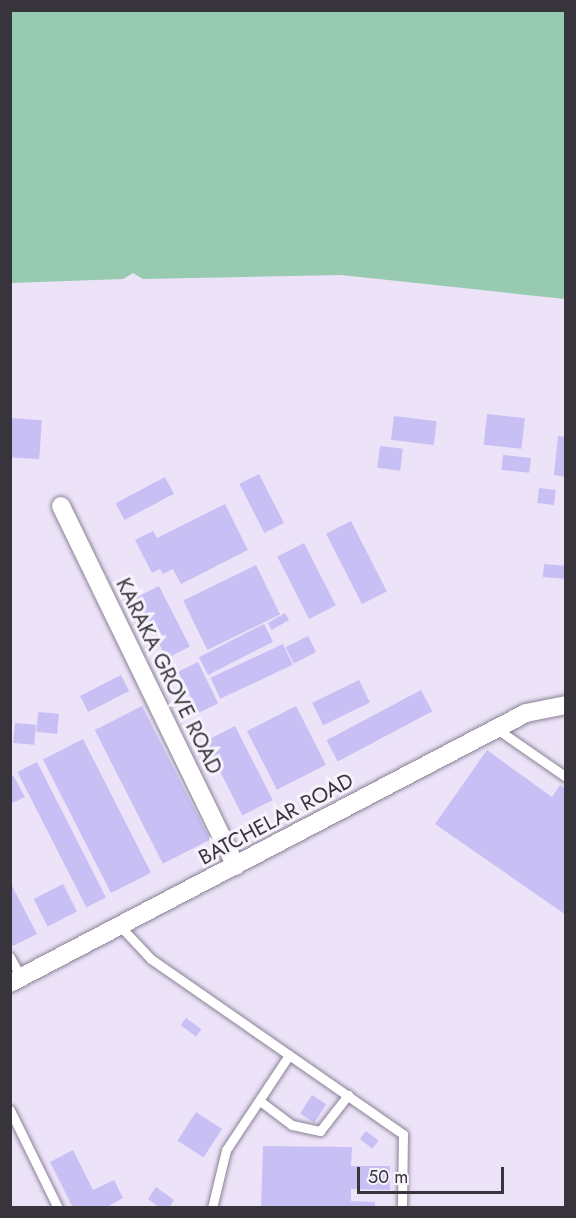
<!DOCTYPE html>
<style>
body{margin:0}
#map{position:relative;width:576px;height:1218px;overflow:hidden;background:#ede3f9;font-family:Jost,sans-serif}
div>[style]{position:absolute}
.green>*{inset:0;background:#97cab0}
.building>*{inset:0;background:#c8bff5;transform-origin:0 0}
.roads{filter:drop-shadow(0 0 2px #898194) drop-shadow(0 0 2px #898194)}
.lane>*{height:9px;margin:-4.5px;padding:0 4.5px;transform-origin:4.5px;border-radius:4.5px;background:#fff}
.street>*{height:18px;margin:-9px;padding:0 9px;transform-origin:9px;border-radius:9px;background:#fff}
span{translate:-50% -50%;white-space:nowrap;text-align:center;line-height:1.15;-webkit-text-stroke:6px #f7f3fc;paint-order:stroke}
.street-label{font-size:21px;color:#37343c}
.frame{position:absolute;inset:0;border:12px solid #37343c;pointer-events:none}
.scale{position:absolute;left:357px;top:1167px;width:147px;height:27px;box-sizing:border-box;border:3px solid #37343c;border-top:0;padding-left:8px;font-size:18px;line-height:21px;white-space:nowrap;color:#37343c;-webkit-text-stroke:4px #f7f3fc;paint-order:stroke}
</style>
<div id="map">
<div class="green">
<div style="clip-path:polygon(10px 11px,565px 11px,565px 299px,341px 275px,143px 279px,133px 273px,123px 279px,11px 283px)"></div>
</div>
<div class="building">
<div style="left:487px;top:414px;width:38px;height:31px;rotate:6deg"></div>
<div style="left:394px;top:416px;width:43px;height:24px;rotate:7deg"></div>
<div style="left:10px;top:418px;width:32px;height:39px;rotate:4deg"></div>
<div style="clip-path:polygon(558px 436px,566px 437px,566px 477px,554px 475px)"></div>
<div style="left:380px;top:446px;width:23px;height:22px;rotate:7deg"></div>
<div style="left:503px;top:455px;width:28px;height:15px;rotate:6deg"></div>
<div style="left:259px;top:474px;width:55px;height:22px;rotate:63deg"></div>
<div style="left:165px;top:477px;width:19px;height:56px;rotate:62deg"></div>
<div style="left:539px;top:488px;width:17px;height:15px;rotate:7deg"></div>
<div style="clip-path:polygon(225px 504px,248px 550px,181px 584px,173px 569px,163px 574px,160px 569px,152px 573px,135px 540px,153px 531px,157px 538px)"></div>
<div style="left:351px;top:521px;width:79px;height:28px;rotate:63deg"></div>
<div style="left:304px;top:543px;width:70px;height:30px;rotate:63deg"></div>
<div style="left:544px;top:564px;width:22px;height:13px;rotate:5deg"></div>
<div style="left:256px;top:565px;width:55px;height:81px;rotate:64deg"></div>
<div style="left:159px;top:586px;width:68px;height:26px;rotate:63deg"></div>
<div style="left:285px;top:613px;width:8px;height:20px;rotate:60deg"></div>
<div style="left:264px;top:624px;width:20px;height:73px;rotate:63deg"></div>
<div style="left:308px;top:636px;width:18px;height:25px;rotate:63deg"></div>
<div style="left:283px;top:644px;width:23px;height:80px;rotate:65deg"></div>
<div style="left:198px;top:662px;width:46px;height:22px;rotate:64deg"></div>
<div style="left:121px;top:675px;width:18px;height:46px;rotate:63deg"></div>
<div style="left:359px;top:680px;width:25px;height:52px;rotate:64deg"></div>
<div style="left:421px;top:690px;width:24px;height:107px;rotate:62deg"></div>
<div style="left:142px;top:706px;width:150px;height:53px;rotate:63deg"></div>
<div style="left:296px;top:706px;width:66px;height:55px;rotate:63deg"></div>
<div style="left:38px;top:712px;width:21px;height:20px;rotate:5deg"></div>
<div style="left:15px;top:723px;width:21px;height:20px;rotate:5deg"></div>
<div style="left:235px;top:726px;width:83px;height:34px;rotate:63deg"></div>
<div style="left:83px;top:739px;width:150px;height:45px;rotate:63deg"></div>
<div style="clip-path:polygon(487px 750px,552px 797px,560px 785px,566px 789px,566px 915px,435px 824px)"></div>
<div style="left:37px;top:762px;width:152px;height:22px;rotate:63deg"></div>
<div style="clip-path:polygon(13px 775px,25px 797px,10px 804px,10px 777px)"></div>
<div style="clip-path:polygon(10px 882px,37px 934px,13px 946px,10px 941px)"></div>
<div style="left:63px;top:884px;width:31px;height:33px;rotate:63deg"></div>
<div style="left:186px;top:1018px;width:19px;height:9px;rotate:36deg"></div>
<div style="left:312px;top:1095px;width:17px;height:22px;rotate:33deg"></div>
<div style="left:196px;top:1112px;width:31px;height:34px;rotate:33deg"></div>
<div style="left:366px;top:1131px;width:16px;height:10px;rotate:38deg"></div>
<div style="clip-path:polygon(263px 1146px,352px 1147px,351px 1166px,390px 1166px,390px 1190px,351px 1189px,351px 1201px,375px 1202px,375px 1208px,261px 1208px)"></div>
<div style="clip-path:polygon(73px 1150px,93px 1190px,114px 1180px,123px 1198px,105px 1208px,73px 1208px,50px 1162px)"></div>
<div style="clip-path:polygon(156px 1187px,174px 1200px,169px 1208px,160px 1208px,148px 1199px)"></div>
</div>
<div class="roads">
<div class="lane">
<div style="left:497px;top:729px;width:84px;rotate:34.8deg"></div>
<div style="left:120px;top:926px;width:45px;rotate:46.8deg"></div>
<div style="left:151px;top:959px;width:307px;rotate:34.8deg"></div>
<div style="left:403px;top:1134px;width:74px;rotate:90.8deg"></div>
<div style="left:10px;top:957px;width:24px;rotate:62deg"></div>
<div style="left:260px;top:1101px;width:40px;rotate:37deg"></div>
<div style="left:292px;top:1125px;width:29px;rotate:12deg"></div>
<div style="left:320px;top:1131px;width:46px;rotate:-52.1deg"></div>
<div style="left:10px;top:1110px;width:109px;rotate:63.9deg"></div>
<div style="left:212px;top:1208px;width:60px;rotate:-76.4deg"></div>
<div style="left:226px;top:1150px;width:114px;rotate:-56.4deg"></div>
</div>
<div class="street">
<div style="left:61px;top:506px;width:400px;rotate:64.1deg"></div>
<div style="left:10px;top:983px;width:582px;rotate:-27.62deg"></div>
<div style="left:526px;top:713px;width:41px;rotate:-11.3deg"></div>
</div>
</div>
<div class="street-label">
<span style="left:169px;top:676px;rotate:64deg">KARAKA GROVE ROAD</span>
<span style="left:276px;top:819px;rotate:-28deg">BATCHELAR ROAD</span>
</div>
<div class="frame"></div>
<div class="scale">50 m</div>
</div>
